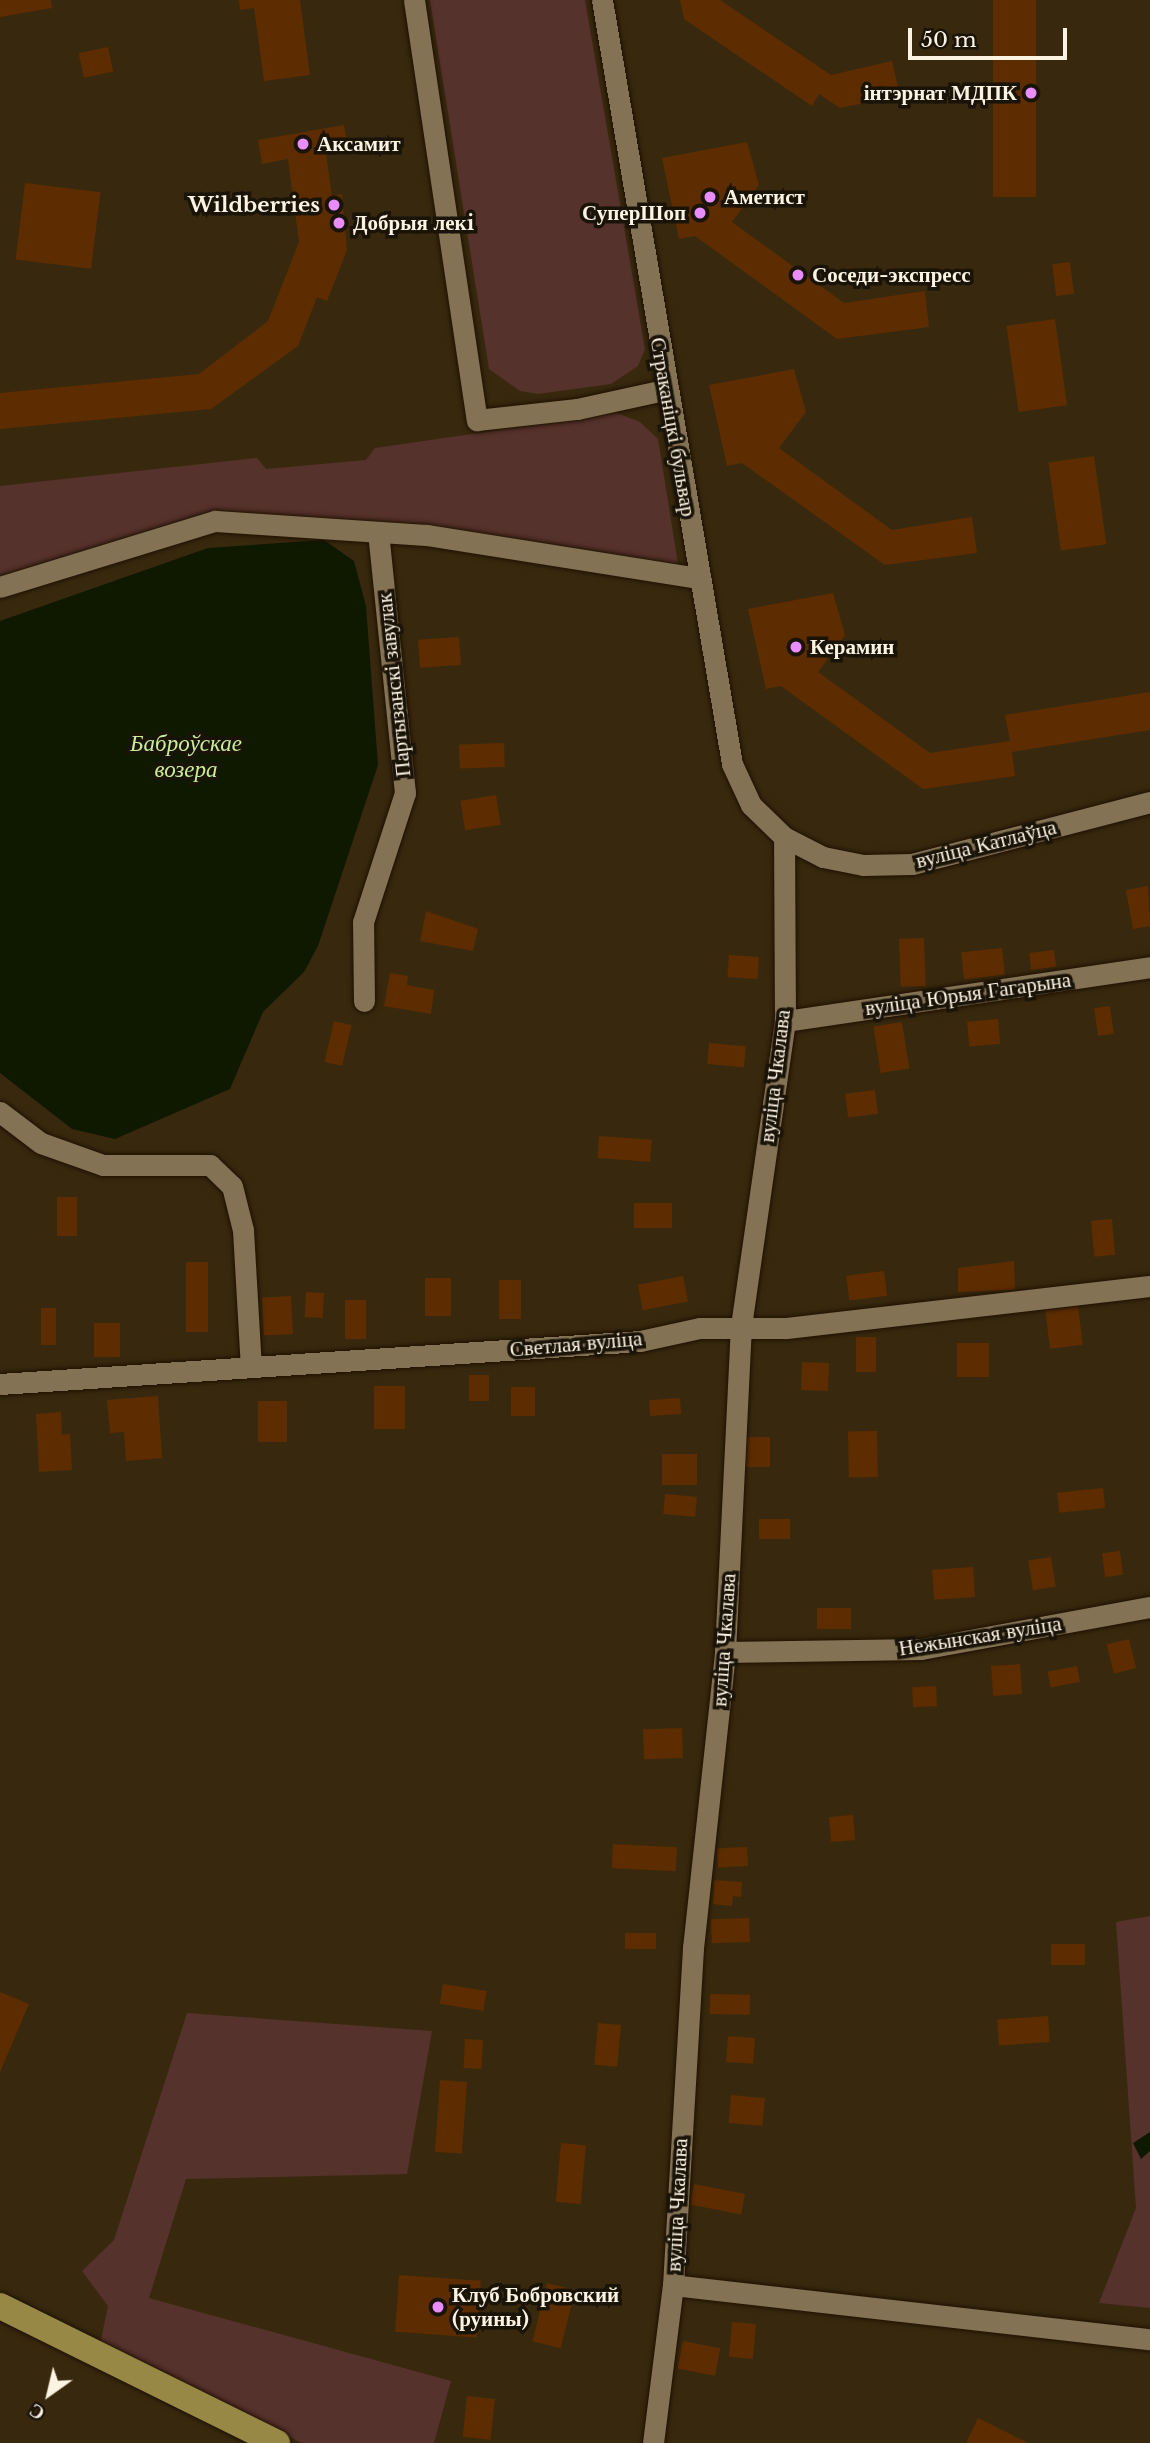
<!DOCTYPE html>
<meta charset="utf-8">
<style>
body{margin:0}
#map{position:relative;width:1150px;height:2443px;overflow:hidden;background:#38290e;font-family:"Libre Baskerville",serif}
div>[style]{position:absolute}
.green>*{inset:0;background:#55322b}
.water>*{inset:0;background:#0f1900}
.building>*{inset:0;background:#5d2d01;transform-origin:0 0}
.roads{filter:drop-shadow(0 0 2px #1f1100) drop-shadow(0 0 2px #1f1100)}
.minor>*{height:21px;margin:-10.5px;padding:0 10.5px;transform-origin:10.5px;border-radius:10.5px;background:#847255}
.major>*{height:26px;margin:-13px;padding:0 13px;transform-origin:13px;border-radius:13px;background:#978945}
.dots>*{width:19px;height:19px;translate:-50% -50%;box-sizing:border-box;border:4px solid #1a1308;border-radius:50%}
span{translate:-50% -50%;white-space:nowrap;text-align:center;line-height:1.15;-webkit-text-stroke:7px #1a1308;paint-order:stroke}
.poi-label{font-size:21px;color:#fdf3e3;font-weight:700}
.right{translate:-100% -50%;text-align:right}
.left{translate:0 -50%;text-align:left}
.street-label{font-size:21px;color:#fdf3e3}
.water-label{font-size:23px;color:#caee98;font-style:italic}
.north{position:absolute;left:14px;top:2359px;width:70px;height:70px;-webkit-text-stroke:5px #1a1308;paint-order:stroke;rotate:214deg;font-size:19px;font-weight:700;line-height:28px;text-align:center;color:#fdf3e3}
.north::after{content:'';display:block;margin:auto;width:24px;height:32px;background:#fdf3e3;clip-path:polygon(50% 0,100% 100%,50% 72%,0 100%)}
.scale{position:absolute;left:908px;top:28px;width:159px;height:32px;box-sizing:border-box;border:4px solid #fdf3e3;border-top:0;padding-left:9px;font-size:21px;line-height:24px;white-space:nowrap;color:#fdf3e3;-webkit-text-stroke:5px #1a1308;paint-order:stroke}
</style>
<div id="map">
<div class="green">
<div style="clip-path:polygon(430px 0,585px 0,645px 349px,638px 366px,611px 384px,538px 394px,520px 391px,489px 369px)"></div>
<div style="clip-path:polygon(617px 413px,640px 422px,658px 439px,678px 564px,416px 524px,211px 512px,0 577px,0 486px,257px 458px,266px 469px,366px 460px,375px 448px)"></div>
<div style="clip-path:polygon(1150px 1916px,1150px 2308px,1099px 2303px,1136px 2208px,1116px 1922px)"></div>
<div style="clip-path:polygon(187px 2013px,432px 2031px,407px 2174px,186px 2179px,149px 2298px,451px 2381px,434px 2443px,302px 2443px,100px 2344px,108px 2306px,82px 2271px,114px 2240px)"></div>
</div>
<div class="water">
<div style="clip-path:polygon(324px 540px,354px 561px,366px 606px,378px 765px,318px 946px,304px 972px,263px 1012px,230px 1089px,115px 1139px,72px 1129px,0 1073px,0 621px,208px 548px)"></div>
<div style="clip-path:polygon(1150px 2132px,1150px 2151px,1141px 2159px,1133px 2143px)"></div>
</div>
<div class="building">
<div style="clip-path:polygon(0 0,51px 0,52px 8px,0 17px)"></div>
<div style="clip-path:polygon(239px 0,300px 0,310px 75px,264px 81px,254px 8px,240px 10px)"></div>
<div style="clip-path:polygon(680px 0,720px 0,831px 75px,892px 61px,900px 96px,840px 108px,819px 94px,812px 106px,684px 19px)"></div>
<div style="left:993px;top:0;width:43px;height:197px"></div>
<div style="left:108px;top:47px;width:25px;height:30px;rotate:78deg"></div>
<div style="clip-path:polygon(344px 125px,349px 149px,326px 153px,332px 196px,342px 194px,347px 250px,327px 301px,317px 297px,298px 346px,211px 409px,0 429px,0 393px,199px 374px,268px 321px,299px 242px,288px 159px,262px 164px,258px 140px)"></div>
<div style="clip-path:polygon(747px 142px,759px 185px,732px 222px,844px 303px,925px 291px,929px 327px,837px 339px,695px 236px,679px 239px,662px 158px)"></div>
<div style="left:25px;top:183px;width:76px;height:77px;rotate:7deg"></div>
<div style="left:1070px;top:262px;width:32px;height:18px;rotate:83deg"></div>
<div style="left:1055px;top:319px;width:87px;height:49px;rotate:82deg"></div>
<div style="clip-path:polygon(794px 369px,806px 412px,779px 448px,892px 530px,972px 517px,977px 553px,885px 565px,742px 463px,727px 466px,709px 385px)"></div>
<div style="left:1094px;top:456px;width:89px;height:46px;rotate:82deg"></div>
<div style="clip-path:polygon(833px 593px,845px 635px,818px 672px,930px 753px,1010px 741px,1005px 715px,1150px 692px,1150px 730px,1012px 752px,1015px 776px,923px 789px,781px 686px,766px 689px,748px 609px)"></div>
<div style="left:459px;top:637px;width:28px;height:41px;rotate:86deg"></div>
<div style="left:504px;top:743px;width:24px;height:45px;rotate:88deg"></div>
<div style="left:496px;top:795px;width:30px;height:36px;rotate:81deg"></div>
<div style="clip-path:polygon(1148px 886px,1150px 926px,1133px 929px,1126px 890px)"></div>
<div style="clip-path:polygon(426px 911px,478px 929px,473px 951px,420px 941px)"></div>
<div style="left:924px;top:938px;width:48px;height:25px;rotate:88deg"></div>
<div style="left:1002px;top:948px;width:27px;height:41px;rotate:84deg"></div>
<div style="left:1054px;top:950px;width:17px;height:25px;rotate:83deg"></div>
<div style="left:729px;top:955px;width:30px;height:22px;rotate:4deg"></div>
<div style="clip-path:polygon(390px 973px,408px 976px,407px 985px,434px 990px,431px 1014px,384px 1006px)"></div>
<div style="left:1110px;top:1006px;width:28px;height:16px;rotate:82deg"></div>
<div style="left:998px;top:1019px;width:25px;height:31px;rotate:85deg"></div>
<div style="left:334px;top:1021px;width:18px;height:42px;rotate:13deg"></div>
<div style="left:902px;top:1022px;width:47px;height:29px;rotate:81deg"></div>
<div style="left:709px;top:1043px;width:37px;height:21px;rotate:5deg"></div>
<div style="left:875px;top:1090px;width:24px;height:30px;rotate:83deg"></div>
<div style="left:599px;top:1136px;width:53px;height:22px;rotate:4deg"></div>
<div style="left:77px;top:1197px;width:39px;height:20px;rotate:90deg"></div>
<div style="left:634px;top:1203px;width:38px;height:25px"></div>
<div style="left:1112px;top:1219px;width:36px;height:21px;rotate:85deg"></div>
<div style="clip-path:polygon(1014px 1261px,1015px 1290px,958px 1292px,958px 1268px)"></div>
<div style="left:186px;top:1262px;width:22px;height:70px"></div>
<div style="left:884px;top:1271px;width:25px;height:38px;rotate:83deg"></div>
<div style="left:683px;top:1276px;width:26px;height:46px;rotate:79deg"></div>
<div style="left:425px;top:1278px;width:26px;height:38px"></div>
<div style="left:499px;top:1280px;width:22px;height:39px"></div>
<div style="left:306px;top:1292px;width:18px;height:25px;rotate:3deg"></div>
<div style="left:291px;top:1296px;width:38px;height:29px;rotate:87deg"></div>
<div style="left:345px;top:1300px;width:21px;height:39px"></div>
<div style="left:1078px;top:1306px;width:39px;height:33px;rotate:83deg"></div>
<div style="left:41px;top:1308px;width:15px;height:37px"></div>
<div style="left:94px;top:1323px;width:26px;height:34px"></div>
<div style="left:876px;top:1337px;width:35px;height:20px;rotate:90deg"></div>
<div style="left:989px;top:1343px;width:34px;height:32px;rotate:90deg"></div>
<div style="left:802px;top:1362px;width:27px;height:28px;rotate:2deg"></div>
<div style="left:469px;top:1375px;width:20px;height:26px"></div>
<div style="left:374px;top:1386px;width:31px;height:43px"></div>
<div style="left:535px;top:1387px;width:29px;height:24px;rotate:90deg"></div>
<div style="clip-path:polygon(158px 1396px,162px 1458px,126px 1461px,124px 1432px,110px 1433px,107px 1400px)"></div>
<div style="left:680px;top:1398px;width:16px;height:31px;rotate:86deg"></div>
<div style="left:258px;top:1401px;width:29px;height:41px"></div>
<div style="clip-path:polygon(61px 1412px,62px 1435px,70px 1434px,72px 1470px,39px 1472px,36px 1414px)"></div>
<div style="left:877px;top:1431px;width:46px;height:29px;rotate:89deg"></div>
<div style="left:744px;top:1437px;width:26px;height:30px"></div>
<div style="left:662px;top:1454px;width:35px;height:31px"></div>
<div style="left:1103px;top:1488px;width:20px;height:46px;rotate:84deg"></div>
<div style="left:665px;top:1494px;width:32px;height:20px;rotate:5deg"></div>
<div style="left:790px;top:1519px;width:20px;height:31px;rotate:90deg"></div>
<div style="left:1120px;top:1551px;width:24px;height:18px;rotate:83deg"></div>
<div style="left:1051px;top:1557px;width:30px;height:23px;rotate:81deg"></div>
<div style="left:973px;top:1567px;width:30px;height:41px;rotate:86deg"></div>
<div style="left:817px;top:1608px;width:34px;height:21px"></div>
<div style="left:1129px;top:1639px;width:30px;height:23px;rotate:76deg"></div>
<div style="left:1020px;top:1664px;width:30px;height:29px;rotate:86deg"></div>
<div style="left:1077px;top:1666px;width:16px;height:30px;rotate:79deg"></div>
<div style="left:936px;top:1686px;width:20px;height:24px;rotate:87deg"></div>
<div style="left:682px;top:1728px;width:30px;height:39px;rotate:88deg"></div>
<div style="left:853px;top:1815px;width:25px;height:24px;rotate:85deg"></div>
<div style="left:613px;top:1844px;width:64px;height:24px;rotate:3deg"></div>
<div style="left:747px;top:1847px;width:19px;height:30px;rotate:87deg"></div>
<div style="clip-path:polygon(714px 1880px,742px 1882px,741px 1897px,733px 1896px,732px 1906px,713px 1904px)"></div>
<div style="left:749px;top:1918px;width:24px;height:38px;rotate:88deg"></div>
<div style="left:625px;top:1933px;width:31px;height:16px"></div>
<div style="left:1051px;top:1944px;width:34px;height:21px"></div>
<div style="left:443px;top:1984px;width:44px;height:20px;rotate:9deg"></div>
<div style="clip-path:polygon(0 1992px,29px 2004px,0 2072px)"></div>
<div style="left:710px;top:1994px;width:40px;height:20px;rotate:1deg"></div>
<div style="left:1048px;top:2016px;width:26px;height:51px;rotate:86deg"></div>
<div style="left:598px;top:2023px;width:23px;height:42px;rotate:5deg"></div>
<div style="left:728px;top:2036px;width:27px;height:26px;rotate:4deg"></div>
<div style="left:465px;top:2039px;width:18px;height:29px;rotate:3deg"></div>
<div style="left:440px;top:2080px;width:27px;height:72px;rotate:4deg"></div>
<div style="left:731px;top:2095px;width:34px;height:28px;rotate:5deg"></div>
<div style="left:561px;top:2143px;width:25px;height:59px;rotate:5deg"></div>
<div style="left:694px;top:2184px;width:52px;height:21px;rotate:11deg"></div>
<div style="left:399px;top:2275px;width:82px;height:57px;rotate:4deg"></div>
<div style="left:547px;top:2283px;width:29px;height:60px;rotate:14deg"></div>
<div style="left:732px;top:2322px;width:24px;height:35px;rotate:5deg"></div>
<div style="left:683px;top:2341px;width:38px;height:28px;rotate:11deg"></div>
<div style="left:467px;top:2396px;width:28px;height:41px;rotate:6deg"></div>
<div style="clip-path:polygon(978px 2418px,1028px 2443px,966px 2443px)"></div>
</div>
<div class="roads">
<div class="minor">
<div style="left:414px;top:0;width:425px;rotate:81.5deg"></div>
<div style="left:477px;top:420px;width:101px;rotate:-6.3deg"></div>
<div style="left:577px;top:409px;width:89px;rotate:-12.3deg"></div>
<div style="left:602px;top:0;width:775px;rotate:80.34deg"></div>
<div style="left:732px;top:764px;width:45px;rotate:65.1deg"></div>
<div style="left:751px;top:805px;width:46px;rotate:44.1deg"></div>
<div style="left:784px;top:837px;width:44px;rotate:27.1deg"></div>
<div style="left:823px;top:857px;width:41px;rotate:11.3deg"></div>
<div style="left:863px;top:865px;width:49px;rotate:-1.2deg"></div>
<div style="left:912px;top:864px;width:246px;rotate:-14.6deg"></div>
<div style="left:0;top:587px;width:225px;rotate:-17.1deg"></div>
<div style="left:215px;top:521px;width:212px;rotate:3.8deg"></div>
<div style="left:427px;top:535px;width:276px;rotate:9deg"></div>
<div style="left:364px;top:1001px;width:79px;rotate:-90.7deg"></div>
<div style="left:363px;top:922px;width:136px;rotate:-72deg"></div>
<div style="left:405px;top:793px;width:262px;rotate:-95.9deg"></div>
<div style="left:785px;top:1021px;width:369px;rotate:-8.4deg"></div>
<div style="left:0;top:1112px;width:51px;rotate:37.1deg"></div>
<div style="left:41px;top:1143px;width:66px;rotate:19.5deg"></div>
<div style="left:103px;top:1165px;width:107px"></div>
<div style="left:210px;top:1165px;width:30px;rotate:44deg"></div>
<div style="left:232px;top:1186px;width:45px;rotate:76deg"></div>
<div style="left:243px;top:1230px;width:137px;rotate:86.7deg"></div>
<div style="left:0;top:1384px;width:641px;rotate:-3.84deg"></div>
<div style="left:640px;top:1341px;width:61px;rotate:-12.2deg"></div>
<div style="left:700px;top:1328px;width:86px"></div>
<div style="left:786px;top:1328px;width:366px;rotate:-6.6deg"></div>
<div style="left:725px;top:1652px;width:196px;rotate:-0.9deg"></div>
<div style="left:921px;top:1649px;width:233px;rotate:-10.4deg"></div>
<div style="left:673px;top:2285px;width:480px;rotate:6.5deg"></div>
<div style="left:653px;top:2443px;width:159px;rotate:-82.8deg"></div>
<div style="left:673px;top:2285px;width:338px;rotate:-86.6deg"></div>
<div style="left:693px;top:1948px;width:298px;rotate:-83.8deg"></div>
<div style="left:725px;top:1652px;width:326px;rotate:-87.2deg"></div>
<div style="left:741px;top:1326px;width:308px;rotate:-81.8deg"></div>
<div style="left:785px;top:1021px;width:184px;rotate:-90.3deg"></div>
</div>
<div class="major">
<div style="left:0;top:2306px;width:309px;rotate:26.3deg"></div>
</div>
</div>
<div class="dots">
<div style="left:1031px;top:93px;background:#e98dfe"></div>
<div style="left:303px;top:144px;background:#e98dfe"></div>
<div style="left:710px;top:197px;background:#e98dfe"></div>
<div style="left:334px;top:205px;background:#e98dfe"></div>
<div style="left:700px;top:213px;background:#e98dfe"></div>
<div style="left:339px;top:223px;background:#e98dfe"></div>
<div style="left:798px;top:275px;background:#e98dfe"></div>
<div style="left:796px;top:647px;background:#e98dfe"></div>
<div style="left:438px;top:2307px;background:#e98dfe"></div>
</div>
<div class="poi-label">
<span class="right" style="left:1017px;top:93px">інтэрнат МДПК</span>
<span class="left" style="left:317px;top:144px">Аксамит</span>
<span class="left" style="left:724px;top:197px">Аметист</span>
<span class="right" style="left:320px;top:205px">Wildberries</span>
<span class="right" style="left:686px;top:213px">СуперШоп</span>
<span class="left" style="left:353px;top:223px">Добрыя лекi</span>
<span class="left" style="left:812px;top:275px">Соседи-экспресс</span>
<span class="left" style="left:810px;top:647px">Керамин</span>
<span class="left" style="left:452px;top:2307px">Клуб Бобровский<br>(руины)</span>
</div>
<div class="street-label">
<span style="left:673px;top:427px;rotate:80deg">Страканіцкі бульвар</span>
<span style="left:394px;top:685px;rotate:-96deg">Партызанскі завулак</span>
<span style="left:986px;top:844px;rotate:-14deg">вуліца Катлаўца</span>
<span style="left:968px;top:994px;rotate:-8deg">вуліца Юрыя Гагарына</span>
<span style="left:775px;top:1076px;rotate:-83deg">вуліца Чкалава</span>
<span style="left:576px;top:1344px;rotate:-5deg">Светлая вуліца</span>
<span style="left:980px;top:1636px;rotate:-9deg">Нежынская вуліца</span>
<span style="left:724px;top:1640px;rotate:-86deg">вуліца Чкалава</span>
<span style="left:677px;top:2205px;rotate:-87deg">вуліца Чкалава</span>
</div>
<div class="water-label">
<span style="left:186px;top:756px">Баброўскае<br>возера</span>
</div>
<div class="north">С</div>
<div class="scale">50 m</div>
</div>
